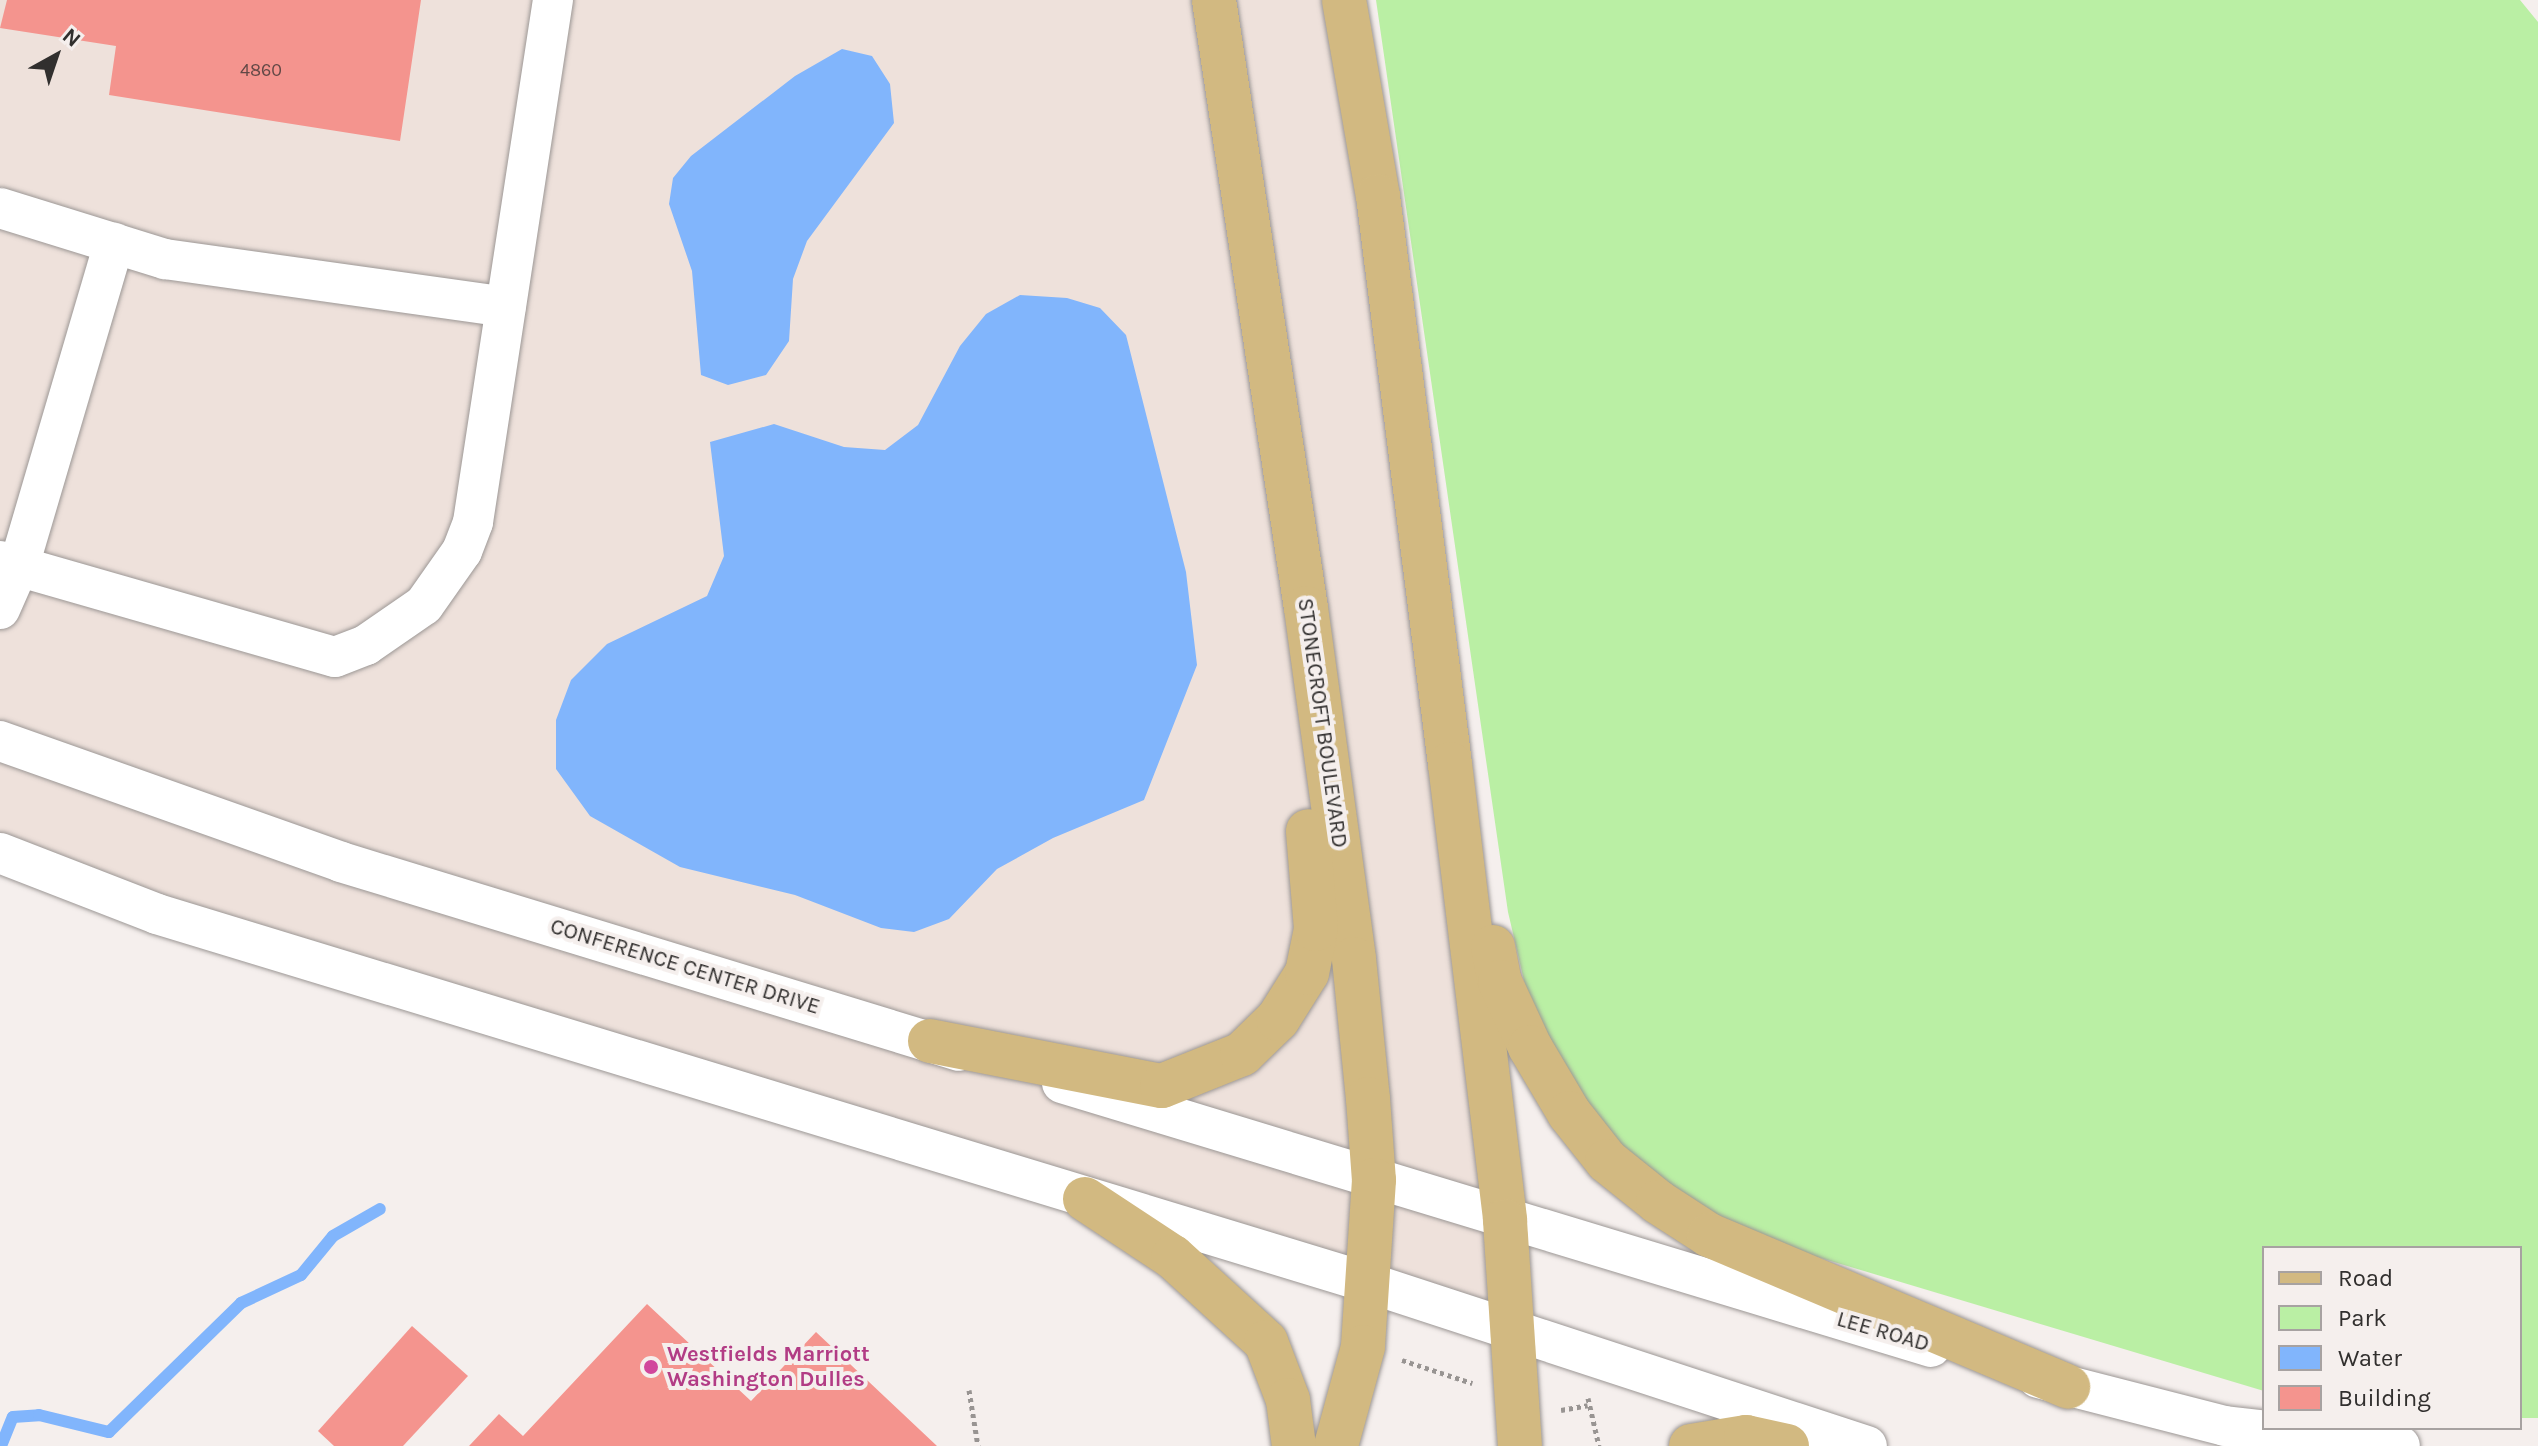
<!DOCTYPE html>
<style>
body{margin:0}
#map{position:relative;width:2538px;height:1446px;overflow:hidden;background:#f5efed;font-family:Karla,sans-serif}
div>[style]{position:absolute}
.built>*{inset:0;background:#eee1db}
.green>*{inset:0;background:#baefa4}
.water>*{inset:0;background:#81b5fc}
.stream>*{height:12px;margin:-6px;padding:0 6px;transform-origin:6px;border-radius:6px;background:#81b5fc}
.building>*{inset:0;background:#f4948e}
.path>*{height:5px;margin-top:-2.5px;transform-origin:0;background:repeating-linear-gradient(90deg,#989492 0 4px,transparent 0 8px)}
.roads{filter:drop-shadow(0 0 2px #9c9795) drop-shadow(0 0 2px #9c9795)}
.minor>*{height:40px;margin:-20px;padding:0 20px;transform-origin:20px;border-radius:20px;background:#fff}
.major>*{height:44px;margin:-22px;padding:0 22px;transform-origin:22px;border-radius:22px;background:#d2b981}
.dots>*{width:22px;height:22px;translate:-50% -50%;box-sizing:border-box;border:4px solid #f5efed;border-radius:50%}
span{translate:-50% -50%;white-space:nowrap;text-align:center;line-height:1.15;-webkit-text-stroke:8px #f5efed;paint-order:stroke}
.number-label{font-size:18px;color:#624846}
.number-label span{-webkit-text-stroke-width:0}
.street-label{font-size:22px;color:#312f2e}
.hotel-label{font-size:22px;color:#b23c85;font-weight:700}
.left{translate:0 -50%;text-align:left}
.legend{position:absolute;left:2262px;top:1246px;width:260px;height:184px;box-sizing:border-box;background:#f5efed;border:2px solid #a7a2a1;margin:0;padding:10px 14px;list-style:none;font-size:24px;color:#312f2e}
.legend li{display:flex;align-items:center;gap:16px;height:40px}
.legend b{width:40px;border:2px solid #a7a2a1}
.north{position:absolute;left:16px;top:16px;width:80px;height:80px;-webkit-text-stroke:6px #f5efed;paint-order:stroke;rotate:40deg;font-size:22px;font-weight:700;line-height:32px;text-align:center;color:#312f2e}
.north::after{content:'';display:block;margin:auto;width:28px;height:36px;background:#312f2e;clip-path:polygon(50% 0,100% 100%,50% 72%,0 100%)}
</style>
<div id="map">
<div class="built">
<div style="clip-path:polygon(0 0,1328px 0,1516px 1330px,0 844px)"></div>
</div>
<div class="green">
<div style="clip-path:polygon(1376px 0,2520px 0,2538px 22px,2538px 1418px,2520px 1418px,2520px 1248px,2264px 1248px,2264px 1391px,1754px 1238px,1654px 1184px,1572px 1093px,1525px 985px,1508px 912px)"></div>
</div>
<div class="water">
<div style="clip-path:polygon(842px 49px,872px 56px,890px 84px,894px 123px,807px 241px,793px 279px,789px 341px,766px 375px,728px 385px,701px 375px,692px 271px,669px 204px,673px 178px,691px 156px,795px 76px)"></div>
<div style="clip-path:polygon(1020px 295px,1067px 298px,1100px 308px,1126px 335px,1186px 572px,1197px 665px,1144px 800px,1053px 838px,997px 869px,949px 919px,914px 932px,881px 928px,795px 895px,680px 867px,590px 816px,556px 769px,556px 720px,571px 680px,607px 644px,707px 596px,724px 556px,710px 442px,774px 424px,844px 447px,885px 450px,918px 425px,960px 346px,986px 314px)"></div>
</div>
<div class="stream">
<div style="left:1px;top:1446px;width:31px;rotate:-68deg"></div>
<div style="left:13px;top:1417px;width:26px;rotate:-4deg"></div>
<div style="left:39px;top:1415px;width:72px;rotate:13.7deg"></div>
<div style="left:109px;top:1432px;width:185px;rotate:-44.3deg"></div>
<div style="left:241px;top:1303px;width:66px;rotate:-25deg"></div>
<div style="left:301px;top:1275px;width:50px;rotate:-50.6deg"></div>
<div style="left:333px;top:1236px;width:54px;rotate:-29.9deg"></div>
</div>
<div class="building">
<div style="clip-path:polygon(7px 0,421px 0,400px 141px,109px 95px,116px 46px,0 28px)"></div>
<div style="clip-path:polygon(647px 1304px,751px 1401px,816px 1332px,937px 1446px,469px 1446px,499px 1414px,523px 1436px)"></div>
<div style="clip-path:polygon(412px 1326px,468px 1376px,403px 1446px,334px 1446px,318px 1431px)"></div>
</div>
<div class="path">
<div style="left:1402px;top:1360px;width:74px;rotate:18.2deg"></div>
<div style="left:969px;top:1390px;width:57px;rotate:80.9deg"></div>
<div style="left:1588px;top:1398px;width:49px;rotate:77.1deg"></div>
<div style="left:1561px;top:1410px;width:27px;rotate:-10deg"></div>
</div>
<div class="roads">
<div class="minor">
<div style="left:0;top:208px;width:173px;rotate:17.2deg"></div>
<div style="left:165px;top:259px;width:344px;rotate:8deg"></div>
<div style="left:0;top:561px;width:348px;rotate:16deg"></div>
<div style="left:335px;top:657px;width:33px;rotate:-21deg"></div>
<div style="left:366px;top:645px;width:70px;rotate:-34.6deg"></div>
<div style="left:424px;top:605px;width:66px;rotate:-54.9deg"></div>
<div style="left:462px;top:551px;width:31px;rotate:-69deg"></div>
<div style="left:473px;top:522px;width:528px;rotate:-81.29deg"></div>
<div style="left:0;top:609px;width:47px;rotate:-66.2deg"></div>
<div style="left:19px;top:566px;width:337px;rotate:-73.6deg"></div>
<div style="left:0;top:741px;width:362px;rotate:19.5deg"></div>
<div style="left:341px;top:862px;width:646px;rotate:17deg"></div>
<div style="left:0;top:853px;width:168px;rotate:21.2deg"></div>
<div style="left:157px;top:914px;width:1264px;rotate:16.93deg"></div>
<div style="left:1366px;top:1282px;width:527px;rotate:18.13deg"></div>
<div style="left:1062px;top:1083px;width:908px;rotate:16.9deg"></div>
<div style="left:2038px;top:1378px;width:193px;rotate:14.4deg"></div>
<div style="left:2225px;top:1426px;width:176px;rotate:6.5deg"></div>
</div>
<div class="major">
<div style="left:1214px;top:0;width:615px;rotate:81.4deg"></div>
<div style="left:1306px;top:608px;width:354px;rotate:82.2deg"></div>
<div style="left:1354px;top:959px;width:141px;rotate:84.3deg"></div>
<div style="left:1368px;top:1099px;width:81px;rotate:85.8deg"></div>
<div style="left:1374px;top:1180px;width:167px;rotate:93.8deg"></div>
<div style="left:1363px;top:1347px;width:103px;rotate:105.3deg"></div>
<div style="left:1344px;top:0;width:199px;rotate:80.2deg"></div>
<div style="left:1378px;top:196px;width:573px;rotate:82.78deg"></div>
<div style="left:1450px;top:764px;width:460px;rotate:83.1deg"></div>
<div style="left:1505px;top:1221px;width:225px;rotate:86.2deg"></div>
<div style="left:1493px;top:947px;width:36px;rotate:79deg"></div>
<div style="left:1500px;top:982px;width:72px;rotate:65.2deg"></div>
<div style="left:1530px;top:1047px;width:77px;rotate:59.4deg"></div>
<div style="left:1569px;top:1113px;width:61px;rotate:51.6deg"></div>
<div style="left:1607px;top:1161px;width:65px;rotate:38.8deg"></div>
<div style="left:1658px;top:1202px;width:61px;rotate:32.9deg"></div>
<div style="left:1709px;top:1235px;width:390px;rotate:22.9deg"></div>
<div style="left:930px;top:1041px;width:236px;rotate:11deg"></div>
<div style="left:1162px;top:1086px;width:86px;rotate:-21.8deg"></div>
<div style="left:1242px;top:1054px;width:50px;rotate:-44.2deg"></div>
<div style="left:1278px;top:1019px;width:54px;rotate:-57.8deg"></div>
<div style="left:1307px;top:973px;width:45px;rotate:-78.4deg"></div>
<div style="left:1316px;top:929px;width:98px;rotate:-94.7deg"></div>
<div style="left:1085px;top:1199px;width:105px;rotate:33.4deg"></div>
<div style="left:1173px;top:1257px;width:126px;rotate:42.4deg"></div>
<div style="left:1266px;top:1342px;width:62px;rotate:69.2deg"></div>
<div style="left:1288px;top:1400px;width:46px;rotate:82.6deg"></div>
<div style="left:1691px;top:1446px;width:56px;rotate:-9.3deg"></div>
<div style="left:1746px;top:1437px;width:42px;rotate:12.4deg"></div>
</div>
</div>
<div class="dots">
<div style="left:651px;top:1367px;background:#d1479c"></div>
</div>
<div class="number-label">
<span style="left:261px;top:70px">4860</span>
</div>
<div class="street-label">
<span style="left:1322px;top:723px;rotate:82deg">STONECROFT BOULEVARD</span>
<span style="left:685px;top:967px;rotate:17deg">CONFERENCE CENTER DRIVE</span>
<span style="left:1883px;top:1332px;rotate:16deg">LEE ROAD</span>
</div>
<div class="hotel-label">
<span class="left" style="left:667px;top:1367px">Westfields Marriott<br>Washington Dulles</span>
</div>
<ul class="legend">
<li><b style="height:10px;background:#d2b981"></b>Road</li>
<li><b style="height:22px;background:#baefa4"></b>Park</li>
<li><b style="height:22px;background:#81b5fc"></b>Water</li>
<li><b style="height:22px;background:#f4948e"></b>Building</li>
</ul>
<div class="north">N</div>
</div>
